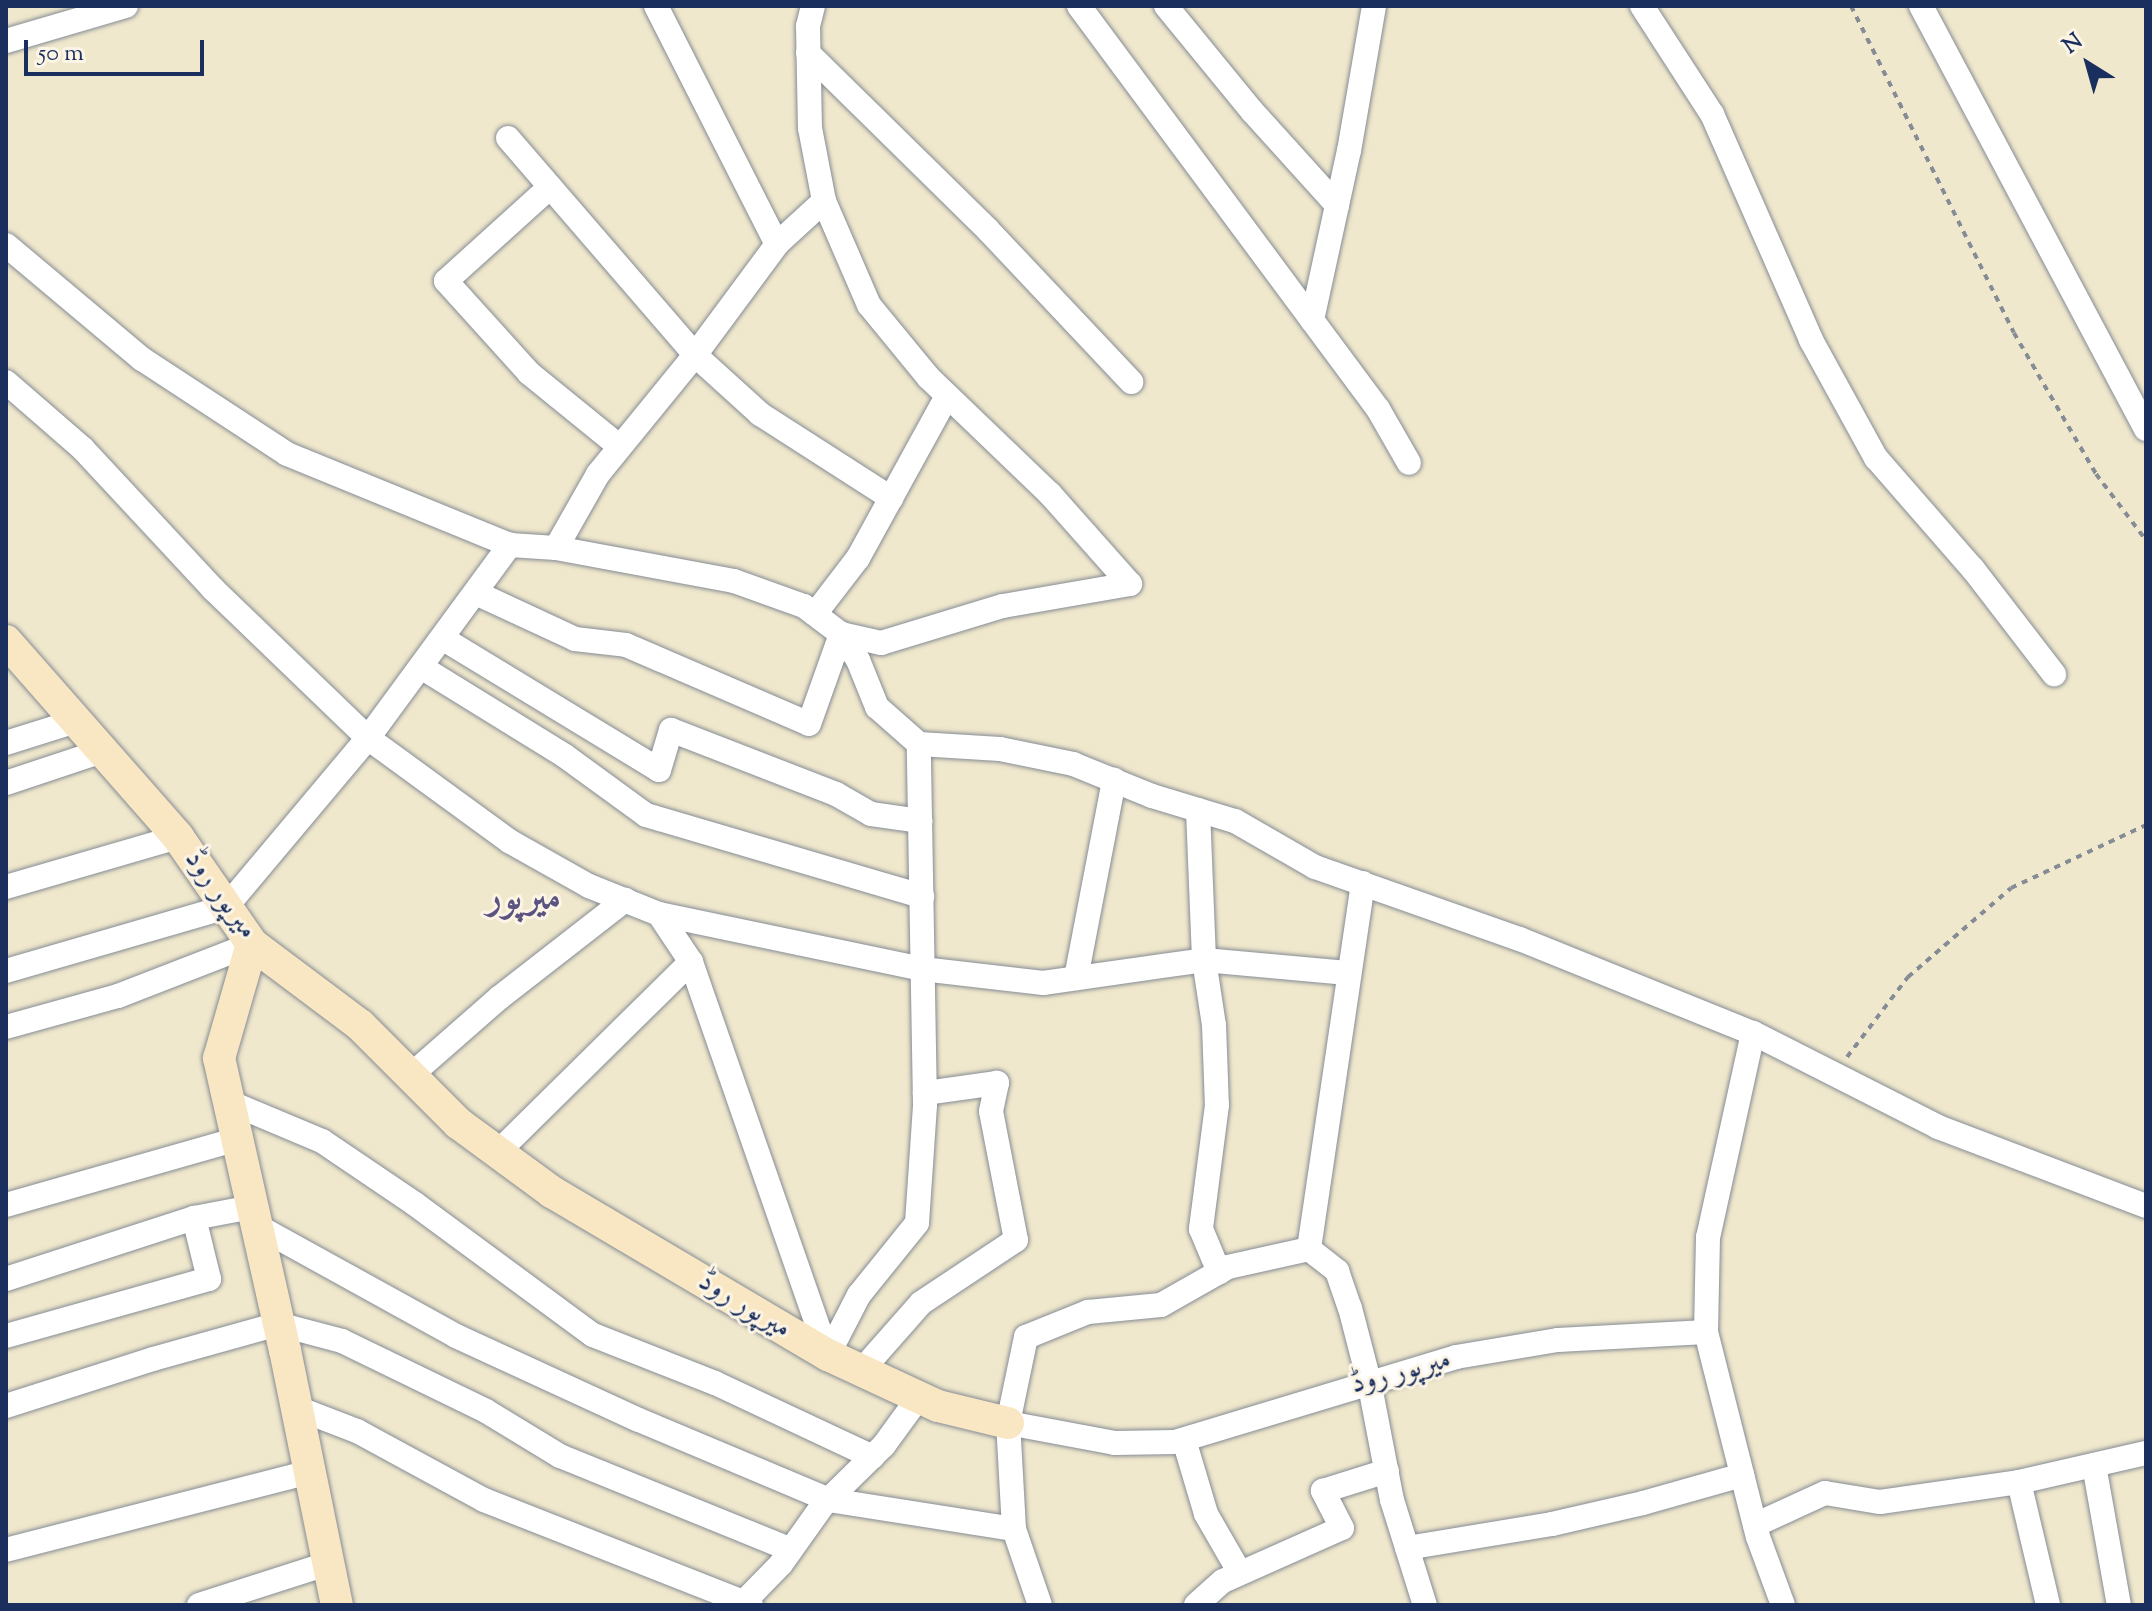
<!DOCTYPE html>
<meta charset="utf-8">
<style>
body{margin:0}
#map{position:relative;width:2152px;height:1611px;overflow:hidden;background:#f0e8cc;font-family:"Sorts Mill Goudy",Amiri,serif}
div>[style]{position:absolute}
.path>*{height:4px;margin-top:-2px;transform-origin:0;background:repeating-linear-gradient(90deg,#868c95 0 6px,transparent 0 12px)}
.roads{filter:drop-shadow(0 0 2px #868c95) drop-shadow(0 0 2px #868c95)}
.street>*{height:24px;margin:-12px;padding:0 12px;transform-origin:12px;border-radius:12px;background:#fff}
.secondary>*{height:32px;margin:-16px;padding:0 16px;transform-origin:16px;border-radius:16px;background:#f9e7c3}
span{translate:-50% -50%;white-space:nowrap;text-align:center;line-height:1.15;-webkit-text-stroke:6px #fcf5e5;paint-order:stroke}
.street-label{font-size:30px;color:#1b2f5e}
.district-label{font-size:38px;color:#5c5480;font-weight:700}
.frame{position:absolute;inset:0;border:8px solid #1b2f5e;pointer-events:none}
.north{position:absolute;left:2048px;top:24px;width:80px;height:80px;-webkit-text-stroke:6px #fcf5e5;paint-order:stroke;rotate:323deg;font-size:22px;font-weight:700;line-height:32px;text-align:center;color:#1b2f5e}
.north::after{content:'';display:block;margin:auto;width:28px;height:36px;background:#1b2f5e;clip-path:polygon(50% 0,100% 100%,50% 72%,0 100%)}
.scale{position:absolute;left:24px;top:40px;width:180px;height:36px;box-sizing:border-box;border:4px solid #1b2f5e;border-top:0;padding-left:10px;font-size:24px;line-height:28px;white-space:nowrap;color:#1b2f5e;-webkit-text-stroke:6px #fcf5e5;paint-order:stroke}
</style>
<div id="map">
<div class="path">
<div style="left:1851px;top:6px;width:365px;rotate:63.5deg"></div>
<div style="left:2014px;top:333px;width:163px;rotate:59.8deg"></div>
<div style="left:2096px;top:474px;width:83px;rotate:52.9deg"></div>
<div style="left:1847px;top:1057px;width:101px;rotate:-52.7deg"></div>
<div style="left:1908px;top:977px;width:136px;rotate:-40.8deg"></div>
<div style="left:2011px;top:888px;width:149px;rotate:-25deg"></div>
</div>
<div class="roads">
<div class="street">
<div style="left:656px;top:6px;width:267px;rotate:63.1deg"></div>
<div style="left:813px;top:6px;width:21px;rotate:104deg"></div>
<div style="left:808px;top:26px;width:102px;rotate:88.9deg"></div>
<div style="left:810px;top:128px;width:74px;rotate:79.1deg"></div>
<div style="left:824px;top:201px;width:113px;rotate:66.6deg"></div>
<div style="left:869px;top:305px;width:94px;rotate:50.6deg"></div>
<div style="left:929px;top:378px;width:168px;rotate:43.8deg"></div>
<div style="left:1050px;top:494px;width:120px;rotate:48.4deg"></div>
<div style="left:1079px;top:6px;width:502px;rotate:53.43deg"></div>
<div style="left:1378px;top:409px;width:62px;rotate:60.1deg"></div>
<div style="left:1166px;top:6px;width:136px;rotate:50.7deg"></div>
<div style="left:1252px;top:111px;width:127px;rotate:47.9deg"></div>
<div style="left:1642px;top:6px;width:129px;rotate:57.1deg"></div>
<div style="left:1712px;top:114px;width:247px;rotate:66.3deg"></div>
<div style="left:1811px;top:340px;width:135px;rotate:61.2deg"></div>
<div style="left:1876px;top:458px;width:147px;rotate:48.9deg"></div>
<div style="left:1973px;top:569px;width:133px;rotate:52.4deg"></div>
<div style="left:1921px;top:6px;width:479px;rotate:62deg"></div>
<div style="left:6px;top:41px;width:125px;rotate:-16.3deg"></div>
<div style="left:808px;top:53px;width:252px;rotate:44.5deg"></div>
<div style="left:988px;top:230px;width:209px;rotate:46.7deg"></div>
<div style="left:508px;top:138px;width:286px;rotate:49.2deg"></div>
<div style="left:695px;top:355px;width:88px;rotate:42.2deg"></div>
<div style="left:760px;top:414px;width:156px;rotate:32.7deg"></div>
<div style="left:550px;top:187px;width:140px;rotate:137.9deg"></div>
<div style="left:446px;top:281px;width:124px;rotate:47.9deg"></div>
<div style="left:529px;top:373px;width:117px;rotate:39.1deg"></div>
<div style="left:6px;top:245px;width:177px;rotate:40deg"></div>
<div style="left:142px;top:359px;width:173px;rotate:33.2deg"></div>
<div style="left:287px;top:454px;width:241px;rotate:22.2deg"></div>
<div style="left:510px;top:545px;width:46px;rotate:3.7deg"></div>
<div style="left:556px;top:548px;width:181px;rotate:10.5deg"></div>
<div style="left:734px;top:581px;width:74px;rotate:19.7deg"></div>
<div style="left:804px;top:606px;width:46px;rotate:37.1deg"></div>
<div style="left:841px;top:634px;width:31px;rotate:57deg"></div>
<div style="left:858px;top:660px;width:51px;rotate:68deg"></div>
<div style="left:877px;top:707px;width:56px;rotate:41.4deg"></div>
<div style="left:919px;top:744px;width:81px;rotate:3.5deg"></div>
<div style="left:1000px;top:749px;width:75px;rotate:11.6deg"></div>
<div style="left:1073px;top:764px;width:85px;rotate:22.1deg"></div>
<div style="left:1152px;top:796px;width:87px;rotate:16.8deg"></div>
<div style="left:1235px;top:821px;width:92px;rotate:29.9deg"></div>
<div style="left:1315px;top:867px;width:217px;rotate:19.4deg"></div>
<div style="left:1520px;top:939px;width:251px;rotate:22deg"></div>
<div style="left:1753px;top:1033px;width:209px;rotate:102.4deg"></div>
<div style="left:1708px;top:1237px;width:95px;rotate:91.2deg"></div>
<div style="left:1706px;top:1332px;width:211px;rotate:75.8deg"></div>
<div style="left:1758px;top:1537px;width:72px;rotate:69.8deg"></div>
<div style="left:1312px;top:320px;width:173px;rotate:-77.7deg"></div>
<div style="left:1349px;top:151px;width:147px;rotate:-80.2deg"></div>
<div style="left:6px;top:382px;width:102px;rotate:41deg"></div>
<div style="left:83px;top:449px;width:191px;rotate:47.1deg"></div>
<div style="left:213px;top:589px;width:215px;rotate:43.9deg"></div>
<div style="left:368px;top:738px;width:175px;rotate:36.1deg"></div>
<div style="left:509px;top:841px;width:92px;rotate:29.4deg"></div>
<div style="left:589px;top:886px;width:75px;rotate:21.8deg"></div>
<div style="left:659px;top:914px;width:58px;rotate:56.3deg"></div>
<div style="left:691px;top:962px;width:416px;rotate:70.8deg"></div>
<div style="left:556px;top:548px;width:85px;rotate:-60.4deg"></div>
<div style="left:598px;top:474px;width:154px;rotate:-50.8deg"></div>
<div style="left:695px;top:355px;width:138px;rotate:-53.5deg"></div>
<div style="left:777px;top:244px;width:64px;rotate:-42.5deg"></div>
<div style="left:476px;top:593px;width:109px;rotate:24.9deg"></div>
<div style="left:575px;top:639px;width:51px;rotate:6.7deg"></div>
<div style="left:626px;top:645px;width:199px;rotate:23.3deg"></div>
<div style="left:809px;top:724px;width:96px;rotate:-70.4deg"></div>
<div style="left:841px;top:634px;width:41px;rotate:12.7deg"></div>
<div style="left:881px;top:643px;width:127px;rotate:-16.9deg"></div>
<div style="left:1003px;top:606px;width:129px;rotate:-9.8deg"></div>
<div style="left:815px;top:614px;width:71px;rotate:-52.5deg"></div>
<div style="left:858px;top:558px;width:185px;rotate:-61.2deg"></div>
<div style="left:442px;top:638px;width:254px;rotate:31.3deg"></div>
<div style="left:659px;top:770px;width:42px;rotate:-73.3deg"></div>
<div style="left:671px;top:730px;width:177px;rotate:21.2deg"></div>
<div style="left:836px;top:794px;width:40px;rotate:29.7deg"></div>
<div style="left:871px;top:814px;width:50px;rotate:8deg"></div>
<div style="left:421px;top:667px;width:169px;rotate:31.7deg"></div>
<div style="left:565px;top:756px;width:100px;rotate:36.1deg"></div>
<div style="left:646px;top:815px;width:288px;rotate:16.4deg"></div>
<div style="left:6px;top:743px;width:73px;rotate:-17.4deg"></div>
<div style="left:6px;top:783px;width:101px;rotate:-18.4deg"></div>
<div style="left:1198px;top:810px;width:150px;rotate:87.7deg"></div>
<div style="left:1204px;top:960px;width:66px;rotate:81.3deg"></div>
<div style="left:1214px;top:1025px;width:80px;rotate:87.9deg"></div>
<div style="left:1217px;top:1105px;width:125px;rotate:97.4deg"></div>
<div style="left:1201px;top:1229px;width:47px;rotate:67.3deg"></div>
<div style="left:1363px;top:883px;width:370px;rotate:98.4deg"></div>
<div style="left:1309px;top:1249px;width:36px;rotate:38deg"></div>
<div style="left:1337px;top:1271px;width:39px;rotate:71deg"></div>
<div style="left:1350px;top:1308px;width:75px;rotate:75.4deg"></div>
<div style="left:1369px;top:1381px;width:121px;rotate:79.1deg"></div>
<div style="left:1392px;top:1500px;width:110px;rotate:72.6deg"></div>
<div style="left:6px;top:887px;width:179px;rotate:-16.2deg"></div>
<div style="left:659px;top:914px;width:269px;rotate:11.8deg"></div>
<div style="left:922px;top:969px;width:122px;rotate:6.6deg"></div>
<div style="left:1043px;top:983px;width:163px;rotate:-8.1deg"></div>
<div style="left:1204px;top:960px;width:144px;rotate:5.2deg"></div>
<div style="left:6px;top:971px;width:229px;rotate:-16.2deg"></div>
<div style="left:226px;top:907px;width:221px;rotate:-50deg"></div>
<div style="left:368px;top:738px;width:240px;rotate:-53.7deg"></div>
<div style="left:1076px;top:978px;width:202px;rotate:-79.1deg"></div>
<div style="left:6px;top:1027px;width:116px;rotate:-15.5deg"></div>
<div style="left:118px;top:996px;width:144px;rotate:-21.2deg"></div>
<div style="left:1753px;top:1033px;width:208px;rotate:26.9deg"></div>
<div style="left:1938px;top:1127px;width:222px;rotate:20.8deg"></div>
<div style="left:411px;top:1075px;width:117px;rotate:-41.2deg"></div>
<div style="left:499px;top:998px;width:160px;rotate:-37.9deg"></div>
<div style="left:229px;top:1102px;width:101px;rotate:22.8deg"></div>
<div style="left:322px;top:1141px;width:112px;rotate:34.1deg"></div>
<div style="left:415px;top:1204px;width:221px;rotate:36.4deg"></div>
<div style="left:593px;top:1335px;width:131px;rotate:21.5deg"></div>
<div style="left:715px;top:1383px;width:174px;rotate:25.1deg"></div>
<div style="left:498px;top:1152px;width:271px;rotate:-44.6deg"></div>
<div style="left:6px;top:1205px;width:240px;rotate:-15.9deg"></div>
<div style="left:257px;top:1226px;width:227px;rotate:28.9deg"></div>
<div style="left:456px;top:1336px;width:201px;rotate:24.7deg"></div>
<div style="left:639px;top:1420px;width:206px;rotate:22.8deg"></div>
<div style="left:829px;top:1500px;width:187px;rotate:8.9deg"></div>
<div style="left:6px;top:1279px;width:198px;rotate:-18deg"></div>
<div style="left:6px;top:1336px;width:211px;rotate:-15.7deg"></div>
<div style="left:209px;top:1279px;width:63px;rotate:-103.8deg"></div>
<div style="left:194px;top:1218px;width:59px;rotate:-10.7deg"></div>
<div style="left:828px;top:1355px;width:68px;rotate:-62.7deg"></div>
<div style="left:859px;top:1295px;width:92px;rotate:-51.1deg"></div>
<div style="left:917px;top:1223px;width:118px;rotate:-86.1deg"></div>
<div style="left:925px;top:1105px;width:361px;rotate:-91deg"></div>
<div style="left:862px;top:1370px;width:89px;rotate:-48.6deg"></div>
<div style="left:921px;top:1303px;width:114px;rotate:-33.6deg"></div>
<div style="left:1016px;top:1240px;width:131px;rotate:-101deg"></div>
<div style="left:991px;top:1111px;width:29px;rotate:-78deg"></div>
<div style="left:997px;top:1083px;width:73px;rotate:172.1deg"></div>
<div style="left:6px;top:1406px;width:154px;rotate:-17.7deg"></div>
<div style="left:153px;top:1359px;width:130px;rotate:-15.6deg"></div>
<div style="left:278px;top:1324px;width:66px;rotate:14.9deg"></div>
<div style="left:342px;top:1341px;width:160px;rotate:25.9deg"></div>
<div style="left:486px;top:1411px;width:87px;rotate:31.3deg"></div>
<div style="left:560px;top:1456px;width:249px;rotate:22.1deg"></div>
<div style="left:297px;top:1408px;width:64px;rotate:21deg"></div>
<div style="left:357px;top:1431px;width:145px;rotate:28.5deg"></div>
<div style="left:484px;top:1500px;width:287px;rotate:21.5deg"></div>
<div style="left:1008px;top:1423px;width:109px;rotate:10.6deg"></div>
<div style="left:1115px;top:1443px;width:60px;rotate:-1deg"></div>
<div style="left:1175px;top:1442px;width:294px;rotate:-16.8deg"></div>
<div style="left:1456px;top:1357px;width:103px;rotate:-9.5deg"></div>
<div style="left:1558px;top:1340px;width:148px;rotate:-3.1deg"></div>
<div style="left:1184px;top:1440px;width:77px;rotate:73.4deg"></div>
<div style="left:1206px;top:1514px;width:68px;rotate:60deg"></div>
<div style="left:2094px;top:1465px;width:142px;rotate:79.9deg"></div>
<div style="left:2019px;top:1482px;width:126px;rotate:76.7deg"></div>
<div style="left:1755px;top:1525px;width:77px;rotate:-24.6deg"></div>
<div style="left:1825px;top:1493px;width:56px;rotate:9.3deg"></div>
<div style="left:1880px;top:1502px;width:140px;rotate:-8.2deg"></div>
<div style="left:2019px;top:1482px;width:130px;rotate:-12.9deg"></div>
<div style="left:1407px;top:1548px;width:147px;rotate:-9.4deg"></div>
<div style="left:1552px;top:1524px;width:93px;rotate:-13deg"></div>
<div style="left:1643px;top:1503px;width:103px;rotate:-15.8deg"></div>
<div style="left:6px;top:1550px;width:313px;rotate:-14.4deg"></div>
<div style="left:199px;top:1605px;width:134px;rotate:-17.8deg"></div>
<div style="left:741px;top:1605px;width:57px;rotate:-45.7deg"></div>
<div style="left:781px;top:1564px;width:72px;rotate:-54.6deg"></div>
<div style="left:823px;top:1505px;width:86px;rotate:-44.5deg"></div>
<div style="left:884px;top:1445px;width:59px;rotate:-53.9deg"></div>
<div style="left:1040px;top:1605px;width:80px;rotate:-108.9deg"></div>
<div style="left:1014px;top:1529px;width:106px;rotate:-93.2deg"></div>
<div style="left:1008px;top:1423px;width:88px;rotate:-78.2deg"></div>
<div style="left:1026px;top:1337px;width:67px;rotate:-22deg"></div>
<div style="left:1088px;top:1312px;width:73px;rotate:-5.5deg"></div>
<div style="left:1161px;top:1305px;width:77px;rotate:-29.6deg"></div>
<div style="left:1228px;top:1267px;width:83px;rotate:-12.5deg"></div>
<div style="left:1196px;top:1605px;width:36px;rotate:-42deg"></div>
<div style="left:1223px;top:1581px;width:130px;rotate:-24deg"></div>
<div style="left:1342px;top:1528px;width:42px;rotate:-117.2deg"></div>
<div style="left:1323px;top:1491px;width:67px;rotate:-17.4deg"></div>
</div>
<div class="secondary">
<div style="left:6px;top:641px;width:261px;rotate:48.7deg"></div>
<div style="left:178px;top:837px;width:130px;rotate:55.3deg"></div>
<div style="left:252px;top:944px;width:135px;rotate:36.9deg"></div>
<div style="left:360px;top:1025px;width:139px;rotate:45deg"></div>
<div style="left:458px;top:1123px;width:117px;rotate:36.3deg"></div>
<div style="left:552px;top:1192px;width:321px;rotate:30.6deg"></div>
<div style="left:828px;top:1355px;width:121px;rotate:24.9deg"></div>
<div style="left:938px;top:1406px;width:72px;rotate:13.7deg"></div>
<div style="left:252px;top:944px;width:119px;rotate:106.1deg"></div>
<div style="left:219px;top:1058px;width:299px;rotate:77.3deg"></div>
<div style="left:285px;top:1350px;width:260px;rotate:78.5deg"></div>
</div>
</div>
<div class="street-label">
<span style="left:220px;top:895px;rotate:54deg">میرپور روڈ</span>
<span style="left:744px;top:1306px;rotate:31deg">میرپور روڈ</span>
<span style="left:1401px;top:1373px;rotate:-15deg">میرپور روڈ</span>
</div>
<div class="district-label">
<span style="left:524px;top:900px">میرپور</span>
</div>
<div class="frame"></div>
<div class="north">N</div>
<div class="scale">50 m</div>
</div>
